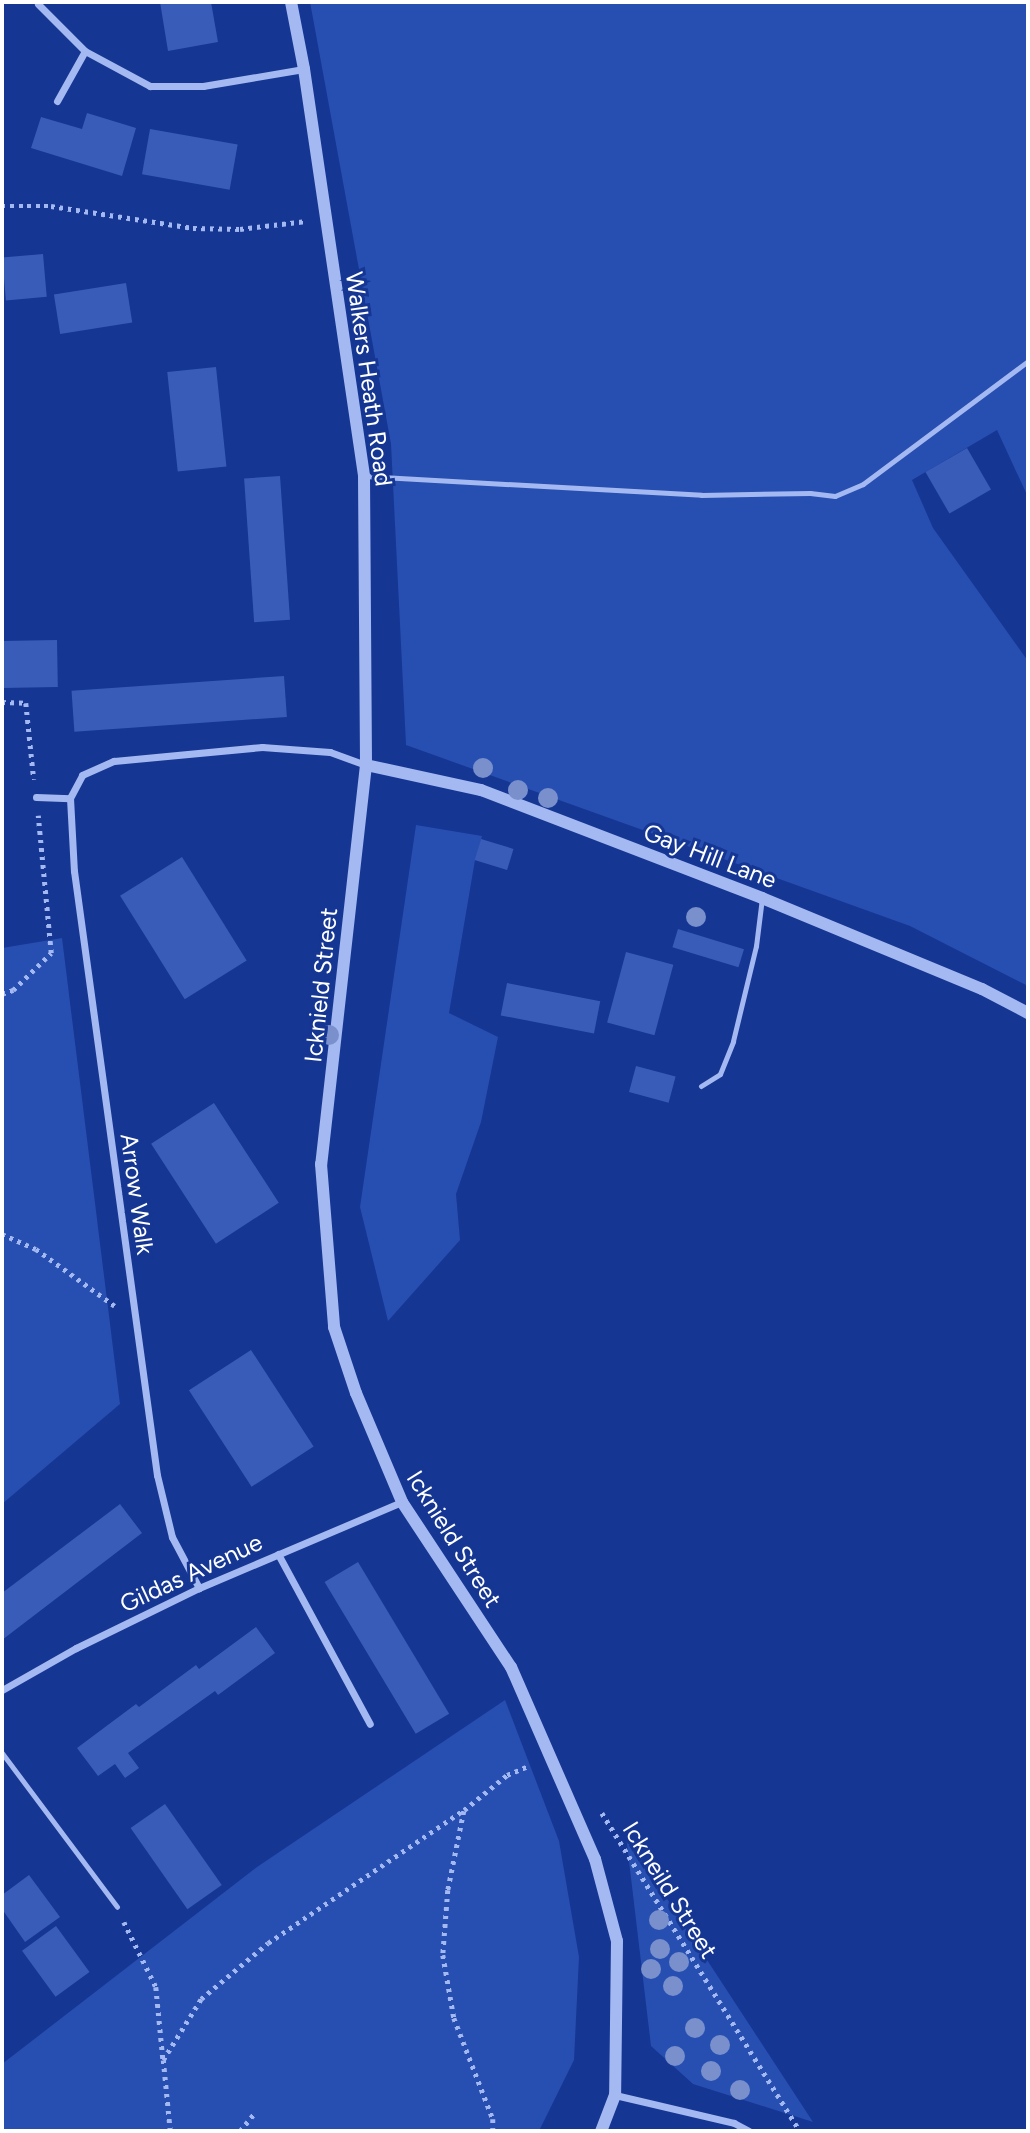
<!DOCTYPE html>
<style>
body{margin:0}
#map{position:relative;width:1030px;height:2133px;overflow:hidden;background:#153693;font-family:Figtree,sans-serif}
div>[style]{position:absolute}
.green>*{inset:0;background:#274eb1}
.building>*{inset:0;background:#395cb9;transform-origin:0 0}
.path>*{height:4.5px;margin-top:-2.25px;transform-origin:0;background:repeating-linear-gradient(90deg,#a4b9f1 0 3.5px,transparent 0 8.5px)}
.service>*{height:5px;margin:-2.5px;padding:0 2.5px;transform-origin:2.5px;border-radius:2.5px;background:#a4b9f1}
.minor>*{height:7px;margin:-3.5px;padding:0 3.5px;transform-origin:3.5px;border-radius:3.5px;background:#a4b9f1}
.tertiary>*{height:12px;margin:-6px;padding:0 6px;transform-origin:6px;border-radius:6px;background:#a4b9f1}
.trees>*{width:20px;height:20px;margin:-10px;border-radius:50%;background:#7990cd}
span{translate:-50% -50%;white-space:nowrap;text-align:center;line-height:1.15;-webkit-text-stroke:6px #153693;paint-order:stroke}
.street-label{font-size:24px;color:#fff}
.frame{position:absolute;inset:0;border:4px solid #fff;pointer-events:none}
</style>
<div id="map">
<div class="green">
<div style="clip-path:polygon(310px 2px,1028px 2px,1028px 497px,997px 430px,912px 480px,933px 528px,1028px 661px,1028px 986px,910px 926px,406px 745px,391px 444px)"></div>
<div style="clip-path:polygon(416px 825px,482px 836px,475px 860px,449px 1013px,498px 1037px,481px 1122px,456px 1194px,460px 1240px,388px 1321px,360px 1207px)"></div>
<div style="clip-path:polygon(62px 938px,120px 1404px,2px 1504px,2px 948px)"></div>
<div style="clip-path:polygon(505px 1700px,559px 1841px,579px 1957px,574px 2060px,539px 2131px,2px 2131px,2px 2064px,257px 1867px)"></div>
<div style="clip-path:polygon(626px 1836px,813px 2122px,693px 2084px,651px 2046px)"></div>
</div>
<div class="building">
<div style="clip-path:polygon(160px 2px,211px 2px,218px 42px,168px 51px)"></div>
<div style="clip-path:polygon(87px 113px,136px 128px,122px 176px,31px 148px,41px 117px,82px 129px)"></div>
<div style="left:150px;top:129px;width:89px;height:46px;rotate:10deg"></div>
<div style="left:43px;top:254px;width:43px;height:41px;rotate:85deg"></div>
<div style="left:126px;top:283px;width:40px;height:73px;rotate:81deg"></div>
<div style="left:216px;top:367px;width:100px;height:49px;rotate:84deg"></div>
<div style="left:967px;top:448px;width:48px;height:48px;rotate:60deg"></div>
<div style="left:280px;top:476px;width:144px;height:36px;rotate:86deg"></div>
<div style="left:57px;top:640px;width:47px;height:55px;rotate:89deg"></div>
<div style="left:284px;top:676px;width:41px;height:213px;rotate:86deg"></div>
<div style="left:481px;top:839px;width:34px;height:22px;rotate:17deg"></div>
<div style="left:182px;top:857px;width:122px;height:73px;rotate:58deg"></div>
<div style="left:678px;top:929px;width:69px;height:19px;rotate:17deg"></div>
<div style="left:626px;top:952px;width:49px;height:73px;rotate:15deg"></div>
<div style="left:507px;top:983px;width:95px;height:33px;rotate:11deg"></div>
<div style="left:636px;top:1066px;width:41px;height:27px;rotate:15deg"></div>
<div style="left:214px;top:1103px;width:119px;height:75px;rotate:57deg"></div>
<div style="left:251px;top:1350px;width:115px;height:74px;rotate:57deg"></div>
<div style="clip-path:polygon(120px 1504px,142px 1533px,2px 1640px,2px 1593px)"></div>
<div style="left:358px;top:1562px;width:177px;height:39px;rotate:59deg"></div>
<div style="clip-path:polygon(256px 1627px,275px 1653px,218px 1695px,215px 1691px,128px 1753px,139px 1768px,125px 1778px,115px 1764px,98px 1776px,77px 1748px,136px 1704px,139px 1707px,196px 1665px,199px 1669px)"></div>
<div style="left:165px;top:1804px;width:99px;height:42px;rotate:55deg"></div>
<div style="clip-path:polygon(29px 1875px,60px 1917px,25px 1942px,2px 1909px,2px 1895px)"></div>
<div style="left:56px;top:1926px;width:57px;height:42px;rotate:54deg"></div>
</div>
<div class="path">
<div style="left:2px;top:206px;width:49px"></div>
<div style="left:51px;top:206px;width:144px;rotate:8.8deg"></div>
<div style="left:193px;top:228px;width:47px;rotate:1.2deg"></div>
<div style="left:240px;top:229px;width:67px;rotate:-6.8deg"></div>
<div style="left:2px;top:702px;width:24px;rotate:2deg"></div>
<div style="left:26px;top:703px;width:77px;rotate:84.1deg"></div>
<div style="left:2px;top:994px;width:12px;rotate:-20deg"></div>
<div style="left:13px;top:990px;width:53px;rotate:-44.2deg"></div>
<div style="left:51px;top:953px;width:138px;rotate:-95.4deg"></div>
<div style="left:2px;top:1234px;width:37px;rotate:24deg"></div>
<div style="left:36px;top:1249px;width:97px;rotate:35.8deg"></div>
<div style="left:464px;top:1811px;width:81px;rotate:101.4deg"></div>
<div style="left:448px;top:1890px;width:65px;rotate:94.4deg"></div>
<div style="left:443px;top:1955px;width:64px;rotate:80.1deg"></div>
<div style="left:454px;top:2018px;width:108px;rotate:68.9deg"></div>
<div style="left:493px;top:2119px;width:12px;rotate:90deg"></div>
<div style="left:602px;top:1813px;width:375px;rotate:58.1deg"></div>
<div style="left:124px;top:1922px;width:72px;rotate:63.8deg"></div>
<div style="left:156px;top:1987px;width:72px;rotate:84.4deg"></div>
<div style="left:170px;top:2131px;width:71px;rotate:-95.6deg"></div>
<div style="left:163px;top:2060px;width:72px;rotate:-58.1deg"></div>
<div style="left:201px;top:1999px;width:87px;rotate:-39.9deg"></div>
<div style="left:268px;top:1943px;width:237px;rotate:-34.2deg"></div>
<div style="left:464px;top:1810px;width:55px;rotate:-39.1deg"></div>
<div style="left:507px;top:1775px;width:25px;rotate:-23deg"></div>
<div style="left:240px;top:2131px;width:21px;rotate:-51deg"></div>
</div>
<div class="service">
<div style="left:364px;top:476px;width:338px;rotate:3.2deg"></div>
<div style="left:701px;top:495px;width:109px;rotate:-1.1deg"></div>
<div style="left:810px;top:493px;width:25px;rotate:7deg"></div>
<div style="left:835px;top:496px;width:30px;rotate:-23deg"></div>
<div style="left:863px;top:484px;width:206px;rotate:-36.7deg"></div>
<div style="left:701px;top:1086px;width:22px;rotate:-32deg"></div>
<div style="left:720px;top:1074px;width:35px;rotate:-68deg"></div>
<div style="left:733px;top:1041px;width:98px;rotate:-76.4deg"></div>
<div style="left:756px;top:946px;width:48px;rotate:-82.9deg"></div>
<div style="left:2px;top:1753px;width:192px;rotate:53.2deg"></div>
</div>
<div class="minor">
<div style="left:38px;top:4px;width:66px;rotate:45deg"></div>
<div style="left:85px;top:51px;width:74px;rotate:28.3deg"></div>
<div style="left:150px;top:86px;width:53px"></div>
<div style="left:203px;top:86px;width:102px;rotate:-9.6deg"></div>
<div style="left:57px;top:101px;width:57px;rotate:-60.8deg"></div>
<div style="left:36px;top:797px;width:34px;rotate:2deg"></div>
<div style="left:70px;top:798px;width:26px;rotate:-62deg"></div>
<div style="left:82px;top:775px;width:35px;rotate:-24deg"></div>
<div style="left:114px;top:761px;width:149px;rotate:-5.4deg"></div>
<div style="left:262px;top:747px;width:68px;rotate:4.2deg"></div>
<div style="left:330px;top:752px;width:38px;rotate:20deg"></div>
<div style="left:70px;top:798px;width:73px;rotate:86.9deg"></div>
<div style="left:74px;top:871px;width:610px;rotate:82.18deg"></div>
<div style="left:157px;top:1475px;width:64px;rotate:76.4deg"></div>
<div style="left:172px;top:1537px;width:58px;rotate:62.1deg"></div>
<div style="left:278px;top:1554px;width:193px;rotate:61.6deg"></div>
<div style="left:2px;top:1690px;width:85px;rotate:-29.6deg"></div>
<div style="left:76px;top:1648px;width:137px;rotate:-26deg"></div>
<div style="left:199px;top:1588px;width:220px;rotate:-23deg"></div>
<div style="left:615px;top:2095px;width:122px;rotate:13.2deg"></div>
<div style="left:734px;top:2123px;width:17px;rotate:28deg"></div>
</div>
<div class="tertiary">
<div style="left:291px;top:2px;width:68px;rotate:79deg"></div>
<div style="left:304px;top:69px;width:411px;rotate:81.6deg"></div>
<div style="left:364px;top:476px;width:289px;rotate:89.6deg"></div>
<div style="left:366px;top:765px;width:402px;rotate:96.4deg"></div>
<div style="left:321px;top:1164px;width:164px;rotate:85.4deg"></div>
<div style="left:334px;top:1327px;width:70px;rotate:71.6deg"></div>
<div style="left:356px;top:1393px;width:118px;rotate:67.1deg"></div>
<div style="left:402px;top:1502px;width:198px;rotate:56.6deg"></div>
<div style="left:511px;top:1667px;width:210px;rotate:66.4deg"></div>
<div style="left:595px;top:1859px;width:85px;rotate:75deg"></div>
<div style="left:617px;top:1941px;width:154px;rotate:90.7deg"></div>
<div style="left:615px;top:2095px;width:39px;rotate:111deg"></div>
<div style="left:366px;top:765px;width:118px;rotate:12.3deg"></div>
<div style="left:481px;top:790px;width:301px;rotate:21deg"></div>
<div style="left:762px;top:898px;width:238px;rotate:22.5deg"></div>
<div style="left:982px;top:989px;width:52px;rotate:27.6deg"></div>
</div>
<div class="trees">
<div style="left:483px;top:768px"></div>
<div style="left:518px;top:790px"></div>
<div style="left:548px;top:798px"></div>
<div style="left:696px;top:917px"></div>
<div style="left:329px;top:1035px"></div>
<div style="left:659px;top:1920px"></div>
<div style="left:660px;top:1949px"></div>
<div style="left:679px;top:1962px"></div>
<div style="left:651px;top:1969px"></div>
<div style="left:673px;top:1986px"></div>
<div style="left:695px;top:2028px"></div>
<div style="left:720px;top:2045px"></div>
<div style="left:675px;top:2056px"></div>
<div style="left:711px;top:2071px"></div>
<div style="left:740px;top:2090px"></div>
</div>
<div class="street-label">
<span style="left:369px;top:379px;rotate:82deg">Walkers Heath Road</span>
<span style="left:710px;top:856px;rotate:21deg">Gay Hill Lane</span>
<span style="left:321px;top:985px;rotate:-84deg">Icknield Street</span>
<span style="left:137px;top:1194px;rotate:82deg">Arrow Walk</span>
<span style="left:454px;top:1539px;rotate:58deg">Icknield Street</span>
<span style="left:191px;top:1573px;rotate:-25deg">Gildas Avenue</span>
<span style="left:670px;top:1890px;rotate:58deg">Ickneild Street</span>
</div>
<div class="frame"></div>
</div>
